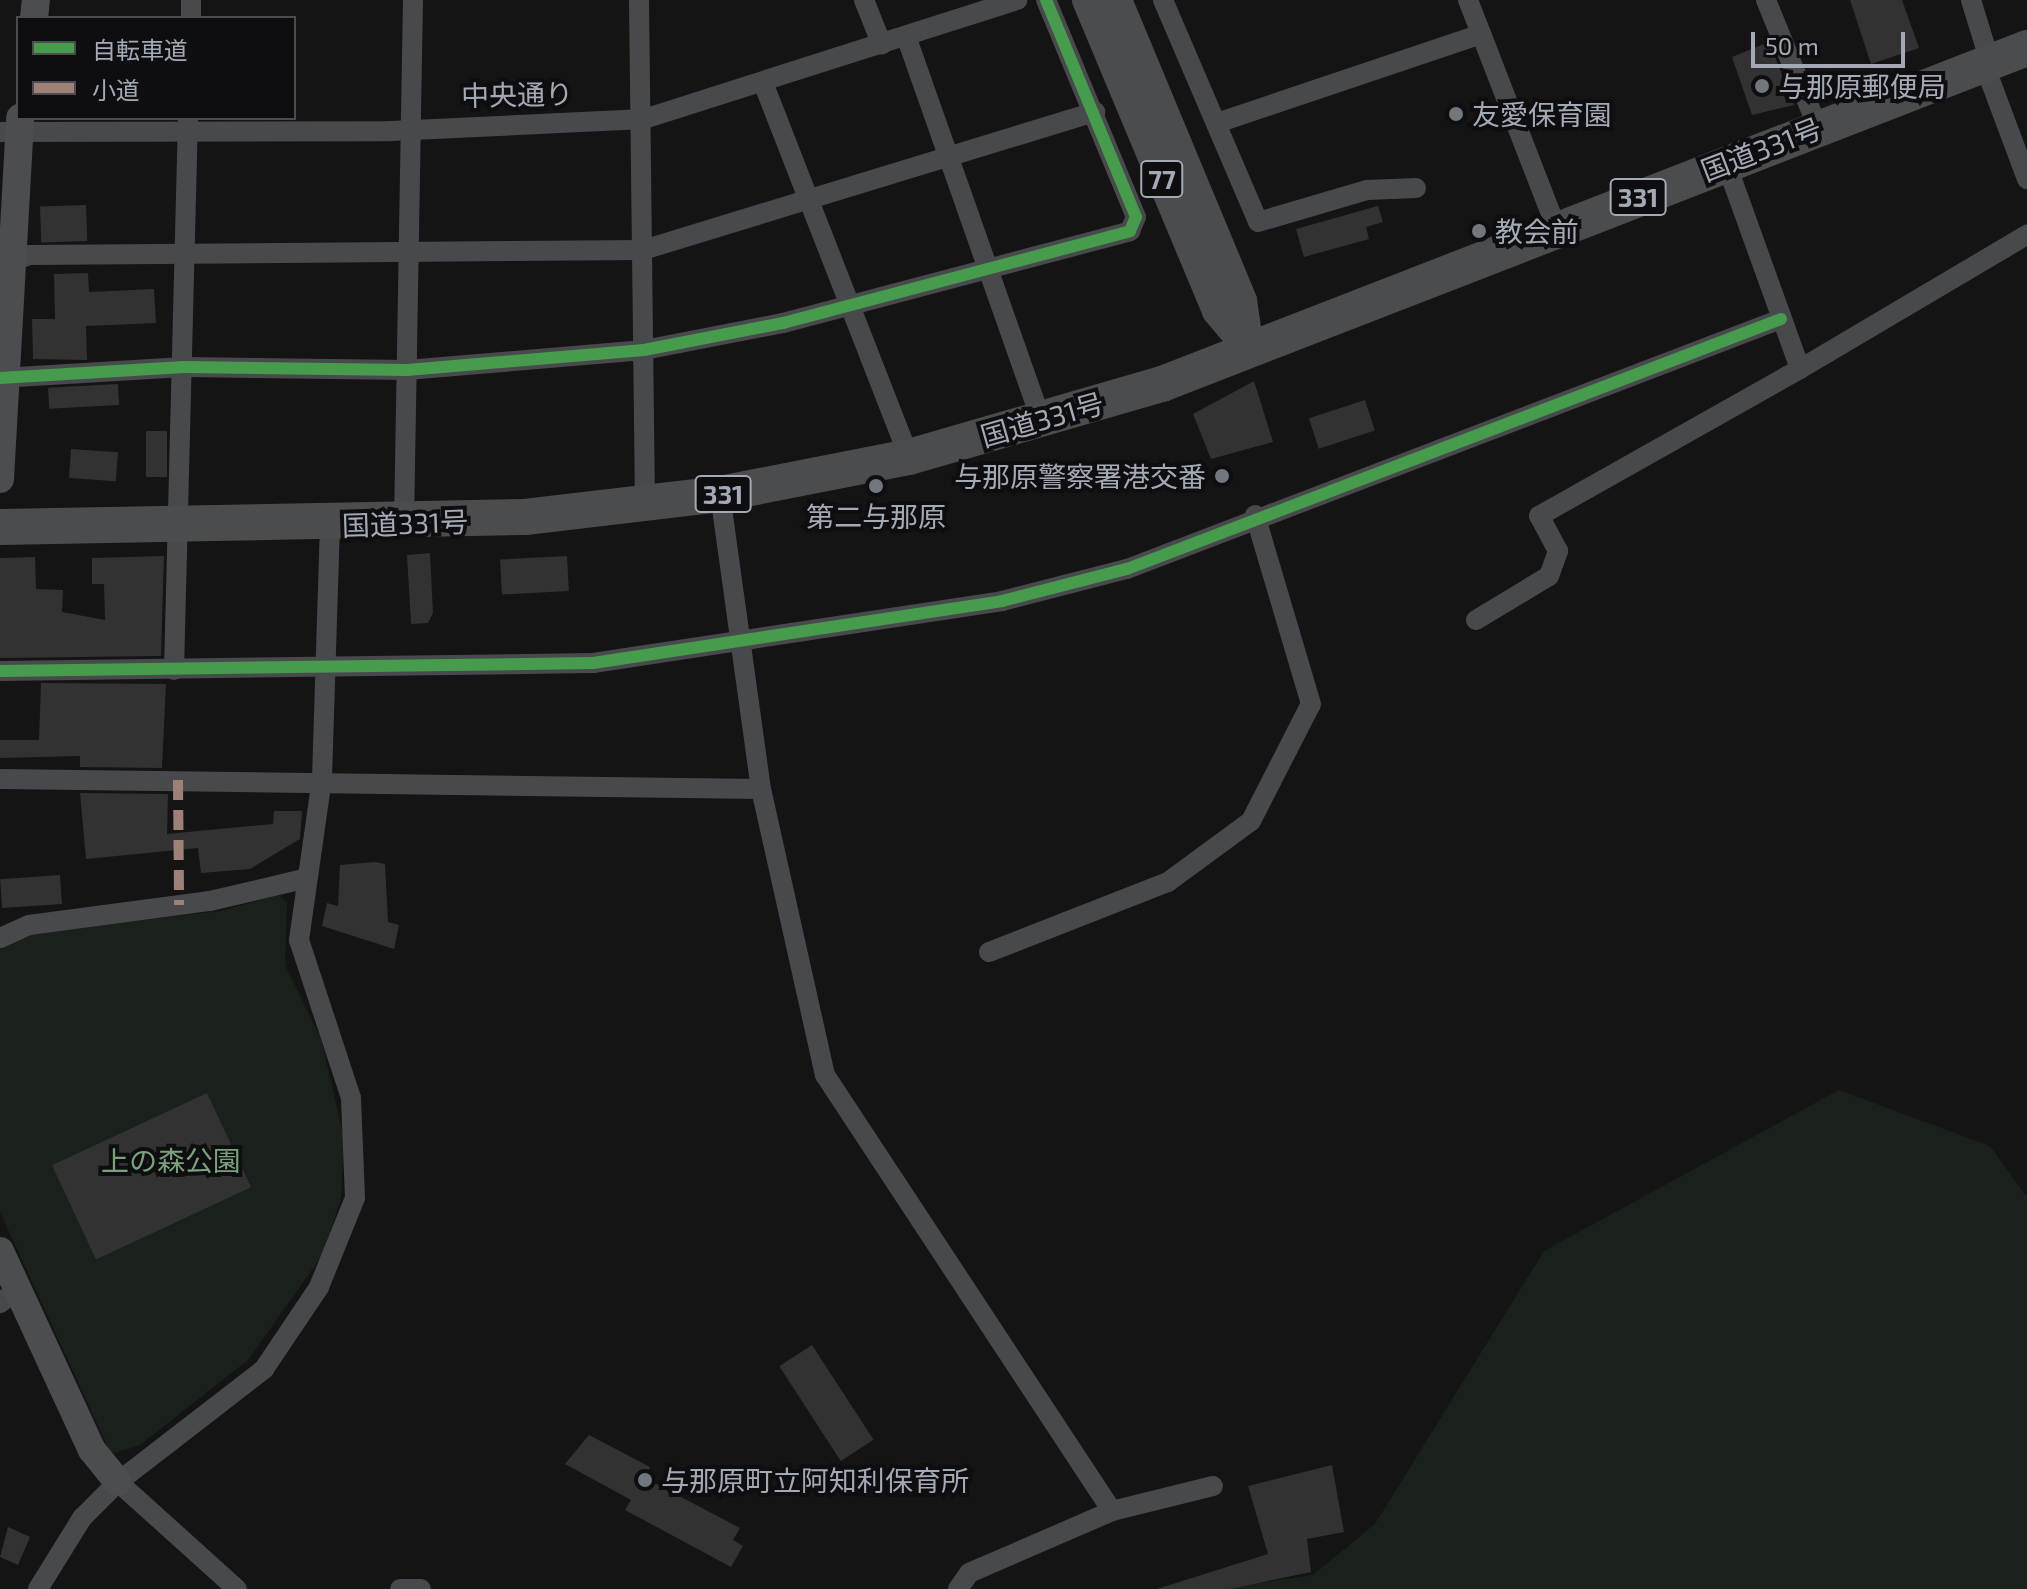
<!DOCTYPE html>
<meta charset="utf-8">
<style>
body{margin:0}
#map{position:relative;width:2027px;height:1589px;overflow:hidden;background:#141414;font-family:"Exo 2","Noto Sans JP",sans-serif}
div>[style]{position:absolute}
.green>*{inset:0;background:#1a211b}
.building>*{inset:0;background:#323233;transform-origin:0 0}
.street>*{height:20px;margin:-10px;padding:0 10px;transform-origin:10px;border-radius:10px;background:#48494d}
.secondary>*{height:28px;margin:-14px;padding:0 14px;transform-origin:14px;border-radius:14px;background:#4c4d51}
.primary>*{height:30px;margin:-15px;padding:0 15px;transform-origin:15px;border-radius:15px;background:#4a4c4f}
.highway>*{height:36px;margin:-18px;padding:0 18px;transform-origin:18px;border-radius:18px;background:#4b4c4e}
.quiet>*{height:10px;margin-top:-5px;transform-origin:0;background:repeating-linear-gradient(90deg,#9e8076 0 20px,transparent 0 30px)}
.cycleway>*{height:12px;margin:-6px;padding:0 6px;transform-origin:6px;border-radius:6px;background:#469c4c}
.dots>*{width:22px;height:22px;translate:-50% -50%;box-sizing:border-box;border:4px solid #0e0e10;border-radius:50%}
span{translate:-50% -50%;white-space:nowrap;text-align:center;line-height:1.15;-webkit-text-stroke:8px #0e0e10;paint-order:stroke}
.shield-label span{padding:2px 6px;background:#0e0e10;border:2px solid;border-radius:6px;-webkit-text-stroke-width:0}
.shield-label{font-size:26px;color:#a4aab5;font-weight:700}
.poi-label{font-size:28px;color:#a4aab5}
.left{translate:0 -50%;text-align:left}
.right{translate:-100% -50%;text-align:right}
.street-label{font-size:28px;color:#a4aab5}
.park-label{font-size:28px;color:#7aa17b}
.legend{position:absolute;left:16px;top:16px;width:280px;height:104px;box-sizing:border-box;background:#0e0e10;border:2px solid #4a4c52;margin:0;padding:10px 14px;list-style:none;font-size:24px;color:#a4aab5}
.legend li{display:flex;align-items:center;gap:16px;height:40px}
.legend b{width:40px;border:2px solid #4a4c52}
.scale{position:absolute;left:1751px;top:32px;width:154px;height:36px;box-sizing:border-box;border:4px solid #a4aab5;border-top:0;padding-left:10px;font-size:24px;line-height:28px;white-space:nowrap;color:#a4aab5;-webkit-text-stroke:6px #0e0e10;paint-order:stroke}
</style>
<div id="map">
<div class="green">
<div style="clip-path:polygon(279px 895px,287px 903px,285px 965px,321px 1039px,344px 1138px,341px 1198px,323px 1254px,248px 1360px,140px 1445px,111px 1454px,0 1212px,0 949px,33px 933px,220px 911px)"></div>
<div style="clip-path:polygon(1839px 1090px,1990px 1146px,2027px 1197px,2027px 1589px,1220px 1589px,1313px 1575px,1375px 1524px,1544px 1251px)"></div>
</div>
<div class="building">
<div style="clip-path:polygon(1850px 0,1902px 0,1919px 48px,1871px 64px)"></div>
<div style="clip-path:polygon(1769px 42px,1794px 105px,1752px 115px,1732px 57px)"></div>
<div style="left:86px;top:205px;width:36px;height:46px;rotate:88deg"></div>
<div style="clip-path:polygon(1378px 206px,1383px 222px,1366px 227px,1369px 239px,1304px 257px,1296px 229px)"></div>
<div style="clip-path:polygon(88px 273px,89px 292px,154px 289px,156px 323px,86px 326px,87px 360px,33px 359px,32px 319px,55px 319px,54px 274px)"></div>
<div style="clip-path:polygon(1254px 381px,1273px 442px,1211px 459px,1193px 414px)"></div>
<div style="left:118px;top:384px;width:21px;height:70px;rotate:87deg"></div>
<div style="left:1365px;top:400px;width:32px;height:59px;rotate:72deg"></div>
<div style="left:146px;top:431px;width:21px;height:46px"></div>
<div style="left:71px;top:449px;width:47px;height:29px;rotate:4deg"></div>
<div style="clip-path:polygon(430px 553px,433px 613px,428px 623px,411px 624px,407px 555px)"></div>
<div style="clip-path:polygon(164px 556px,161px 656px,0 658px,0 558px,35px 557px,36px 589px,63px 590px,62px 612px,105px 620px,104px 584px,92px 584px,92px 558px)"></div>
<div style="left:567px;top:556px;width:35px;height:67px;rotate:87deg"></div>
<div style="clip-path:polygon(41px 683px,166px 684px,162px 768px,80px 767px,80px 756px,0 758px,0 740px,39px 740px)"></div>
<div style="clip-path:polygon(80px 793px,168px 794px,167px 834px,273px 824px,274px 811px,302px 811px,300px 839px,250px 869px,201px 873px,198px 848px,86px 859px)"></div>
<div style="clip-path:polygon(375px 862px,385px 864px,388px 922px,399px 925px,394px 949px,322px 926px,327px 903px,338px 906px,340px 865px)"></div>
<div style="left:60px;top:875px;width:29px;height:60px;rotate:86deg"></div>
<div style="left:207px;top:1093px;width:104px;height:171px;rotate:65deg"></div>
<div style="left:812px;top:1345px;width:113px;height:39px;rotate:57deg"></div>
<div style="clip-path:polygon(589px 1435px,650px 1467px,645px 1478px,740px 1528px,733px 1540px,743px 1546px,731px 1567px,625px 1510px,631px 1500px,565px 1464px)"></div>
<div style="clip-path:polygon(1332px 1465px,1344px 1532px,1307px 1539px,1311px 1572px,1230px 1589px,1157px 1589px,1268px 1554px,1248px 1486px)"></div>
<div style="clip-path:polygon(8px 1527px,30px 1537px,18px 1565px,0 1557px)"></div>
</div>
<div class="street">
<div style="left:639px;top:0;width:504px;rotate:89.32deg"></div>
<div style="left:864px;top:0;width:48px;rotate:68.2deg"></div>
<div style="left:1163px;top:0;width:241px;rotate:66.8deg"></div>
<div style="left:1258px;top:222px;width:114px;rotate:-16.4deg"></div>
<div style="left:1367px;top:190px;width:49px;rotate:-2.3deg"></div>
<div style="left:1468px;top:0;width:246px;rotate:68.8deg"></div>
<div style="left:1766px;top:0;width:138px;rotate:67.9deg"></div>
<div style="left:1971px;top:0;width:65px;rotate:73deg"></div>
<div style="left:191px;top:18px;width:18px;rotate:-90deg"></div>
<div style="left:906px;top:36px;width:407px;rotate:70.6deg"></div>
<div style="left:1984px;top:64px;width:123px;rotate:69.5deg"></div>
<div style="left:764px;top:85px;width:399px;rotate:68.7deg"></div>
<div style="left:1217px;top:123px;width:279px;rotate:-18.6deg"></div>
<div style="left:0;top:132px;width:391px;rotate:-0.1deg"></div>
<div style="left:391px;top:131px;width:253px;rotate:-2.7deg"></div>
<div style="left:644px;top:119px;width:392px;rotate:-17.7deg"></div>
<div style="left:1726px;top:163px;width:219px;rotate:70.2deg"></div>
<div style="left:1800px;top:369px;width:264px;rotate:-30.6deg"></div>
<div style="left:2px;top:265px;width:29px;rotate:-20deg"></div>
<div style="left:29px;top:255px;width:614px;rotate:-0.47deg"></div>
<div style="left:643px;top:250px;width:473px;rotate:-17deg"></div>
<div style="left:0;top:378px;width:184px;rotate:-3.4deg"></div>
<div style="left:184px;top:367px;width:223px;rotate:0.8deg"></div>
<div style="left:407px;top:370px;width:238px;rotate:-4.8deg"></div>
<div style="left:644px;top:350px;width:142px;rotate:-11deg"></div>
<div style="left:783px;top:323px;width:359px;rotate:-14.8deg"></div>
<div style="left:1130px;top:231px;width:15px;rotate:-67deg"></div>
<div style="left:1136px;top:217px;width:235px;rotate:-112.5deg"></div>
<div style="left:720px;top:494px;width:298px;rotate:82.1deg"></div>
<div style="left:761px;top:789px;width:293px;rotate:77.4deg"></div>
<div style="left:825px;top:1075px;width:522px;rotate:56.64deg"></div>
<div style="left:404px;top:525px;width:525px;rotate:-89.02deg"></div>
<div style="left:1476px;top:620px;width:85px;rotate:-31.1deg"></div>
<div style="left:1549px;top:576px;width:27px;rotate:-70deg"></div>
<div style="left:1558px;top:551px;width:40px;rotate:-118deg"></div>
<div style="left:1539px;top:516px;width:300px;rotate:-29.4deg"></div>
<div style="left:174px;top:670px;width:552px;rotate:-88.55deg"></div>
<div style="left:0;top:671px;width:593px;rotate:-0.77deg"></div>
<div style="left:593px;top:663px;width:414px;rotate:-8.6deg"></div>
<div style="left:1002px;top:601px;width:129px;rotate:-14.4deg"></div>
<div style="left:1127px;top:569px;width:700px;rotate:-20.92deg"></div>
<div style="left:0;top:779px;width:761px;rotate:0.75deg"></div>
<div style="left:0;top:938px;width:32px;rotate:-24deg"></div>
<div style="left:29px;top:925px;width:183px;rotate:-7.6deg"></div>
<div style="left:210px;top:901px;width:97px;rotate:-13.2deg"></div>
<div style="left:989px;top:952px;width:192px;rotate:-21.4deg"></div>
<div style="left:1168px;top:882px;width:103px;rotate:-36.3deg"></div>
<div style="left:1251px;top:821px;width:131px;rotate:-62.9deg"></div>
<div style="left:1311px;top:704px;width:197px;rotate:-106.5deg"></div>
<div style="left:0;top:1303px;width:24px;rotate:-38deg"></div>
<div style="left:118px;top:1482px;width:160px;rotate:42deg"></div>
<div style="left:38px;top:1589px;width:84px;rotate:-58.2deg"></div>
<div style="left:82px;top:1518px;width:51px;rotate:-45deg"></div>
<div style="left:118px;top:1482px;width:185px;rotate:-37.7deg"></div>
<div style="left:264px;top:1369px;width:99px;rotate:-56.1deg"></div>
<div style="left:319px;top:1287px;width:96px;rotate:-68deg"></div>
<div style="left:355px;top:1198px;width:100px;rotate:-92.3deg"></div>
<div style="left:351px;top:1098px;width:166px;rotate:-108.2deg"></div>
<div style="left:299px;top:940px;width:164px;rotate:-81.9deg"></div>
<div style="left:322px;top:778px;width:252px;rotate:-88.2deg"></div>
<div style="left:400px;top:1589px;width:21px"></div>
<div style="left:958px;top:1589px;width:19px;rotate:-55deg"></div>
<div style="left:969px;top:1573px;width:156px;rotate:-23.4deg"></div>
<div style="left:1112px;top:1511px;width:104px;rotate:-13.9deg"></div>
</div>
<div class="secondary">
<div style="left:34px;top:18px;width:18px;rotate:-84deg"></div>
<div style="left:0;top:479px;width:362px;rotate:-86.8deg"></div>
<div style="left:0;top:1251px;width:219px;rotate:65.2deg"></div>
<div style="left:92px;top:1450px;width:41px;rotate:50.9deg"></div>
</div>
<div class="primary">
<div style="left:1087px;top:0;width:337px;rotate:67.3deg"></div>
<div style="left:1217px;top:311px;width:51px;rotate:49.8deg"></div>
<div style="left:1117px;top:0;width:326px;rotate:67.4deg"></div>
<div style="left:1242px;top:301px;width:48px;rotate:81.5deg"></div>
</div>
<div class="highway">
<div style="left:0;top:527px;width:525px;rotate:-1.09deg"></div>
<div style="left:525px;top:517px;width:196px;rotate:-6.7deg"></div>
<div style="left:720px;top:494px;width:193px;rotate:-11.1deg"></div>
<div style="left:909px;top:457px;width:263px;rotate:-16.1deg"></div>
<div style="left:1162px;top:384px;width:928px;rotate:-21.23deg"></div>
</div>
<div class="quiet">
<div style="left:178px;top:780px;width:125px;rotate:89.5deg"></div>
</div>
<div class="cycleway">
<div style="left:0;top:378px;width:184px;rotate:-3.4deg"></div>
<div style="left:184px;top:367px;width:223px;rotate:0.8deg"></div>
<div style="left:407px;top:370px;width:238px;rotate:-4.8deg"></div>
<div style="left:644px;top:350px;width:142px;rotate:-11deg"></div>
<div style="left:783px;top:323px;width:359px;rotate:-14.8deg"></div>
<div style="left:1130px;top:231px;width:15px;rotate:-67deg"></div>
<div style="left:1136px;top:217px;width:235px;rotate:-112.5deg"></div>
<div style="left:0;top:671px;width:593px;rotate:-0.77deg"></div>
<div style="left:593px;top:663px;width:414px;rotate:-8.6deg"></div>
<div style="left:1002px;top:601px;width:129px;rotate:-14.4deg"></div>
<div style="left:1127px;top:569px;width:700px;rotate:-20.92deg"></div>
</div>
<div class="dots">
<div style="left:1762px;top:86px;background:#72767d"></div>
<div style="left:1456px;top:114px;background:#72767d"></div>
<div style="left:1479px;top:231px;background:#72767d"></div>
<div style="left:1222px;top:476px;background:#72767d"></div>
<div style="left:876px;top:486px;background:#72767d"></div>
<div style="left:645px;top:1480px;background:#72767d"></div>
</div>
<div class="shield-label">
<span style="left:1162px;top:179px">77</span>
<span style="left:1638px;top:197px">331</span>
<span style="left:723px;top:494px">331</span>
</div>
<div class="poi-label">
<span class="left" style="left:1778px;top:86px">与那原郵便局</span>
<span class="left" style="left:1472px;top:114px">友愛保育園</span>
<span class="left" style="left:1495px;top:231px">教会前</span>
<span class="right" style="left:1206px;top:476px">与那原警察署港交番</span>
<span style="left:876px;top:516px">第二与那原</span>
<span class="left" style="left:661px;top:1480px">与那原町立阿知利保育所</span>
</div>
<div class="street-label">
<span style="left:517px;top:94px;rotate:-1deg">中央通り</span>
<span style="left:1761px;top:149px;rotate:-21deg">国道331号</span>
<span style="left:1042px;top:419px;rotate:-16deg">国道331号</span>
<span style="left:405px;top:523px;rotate:-2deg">国道331号</span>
</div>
<div class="park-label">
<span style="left:171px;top:1160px">上の森公園</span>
</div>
<ul class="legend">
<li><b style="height:10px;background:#469c4c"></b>自転車道</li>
<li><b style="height:10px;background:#9e8076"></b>小道</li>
</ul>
<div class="scale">50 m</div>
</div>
